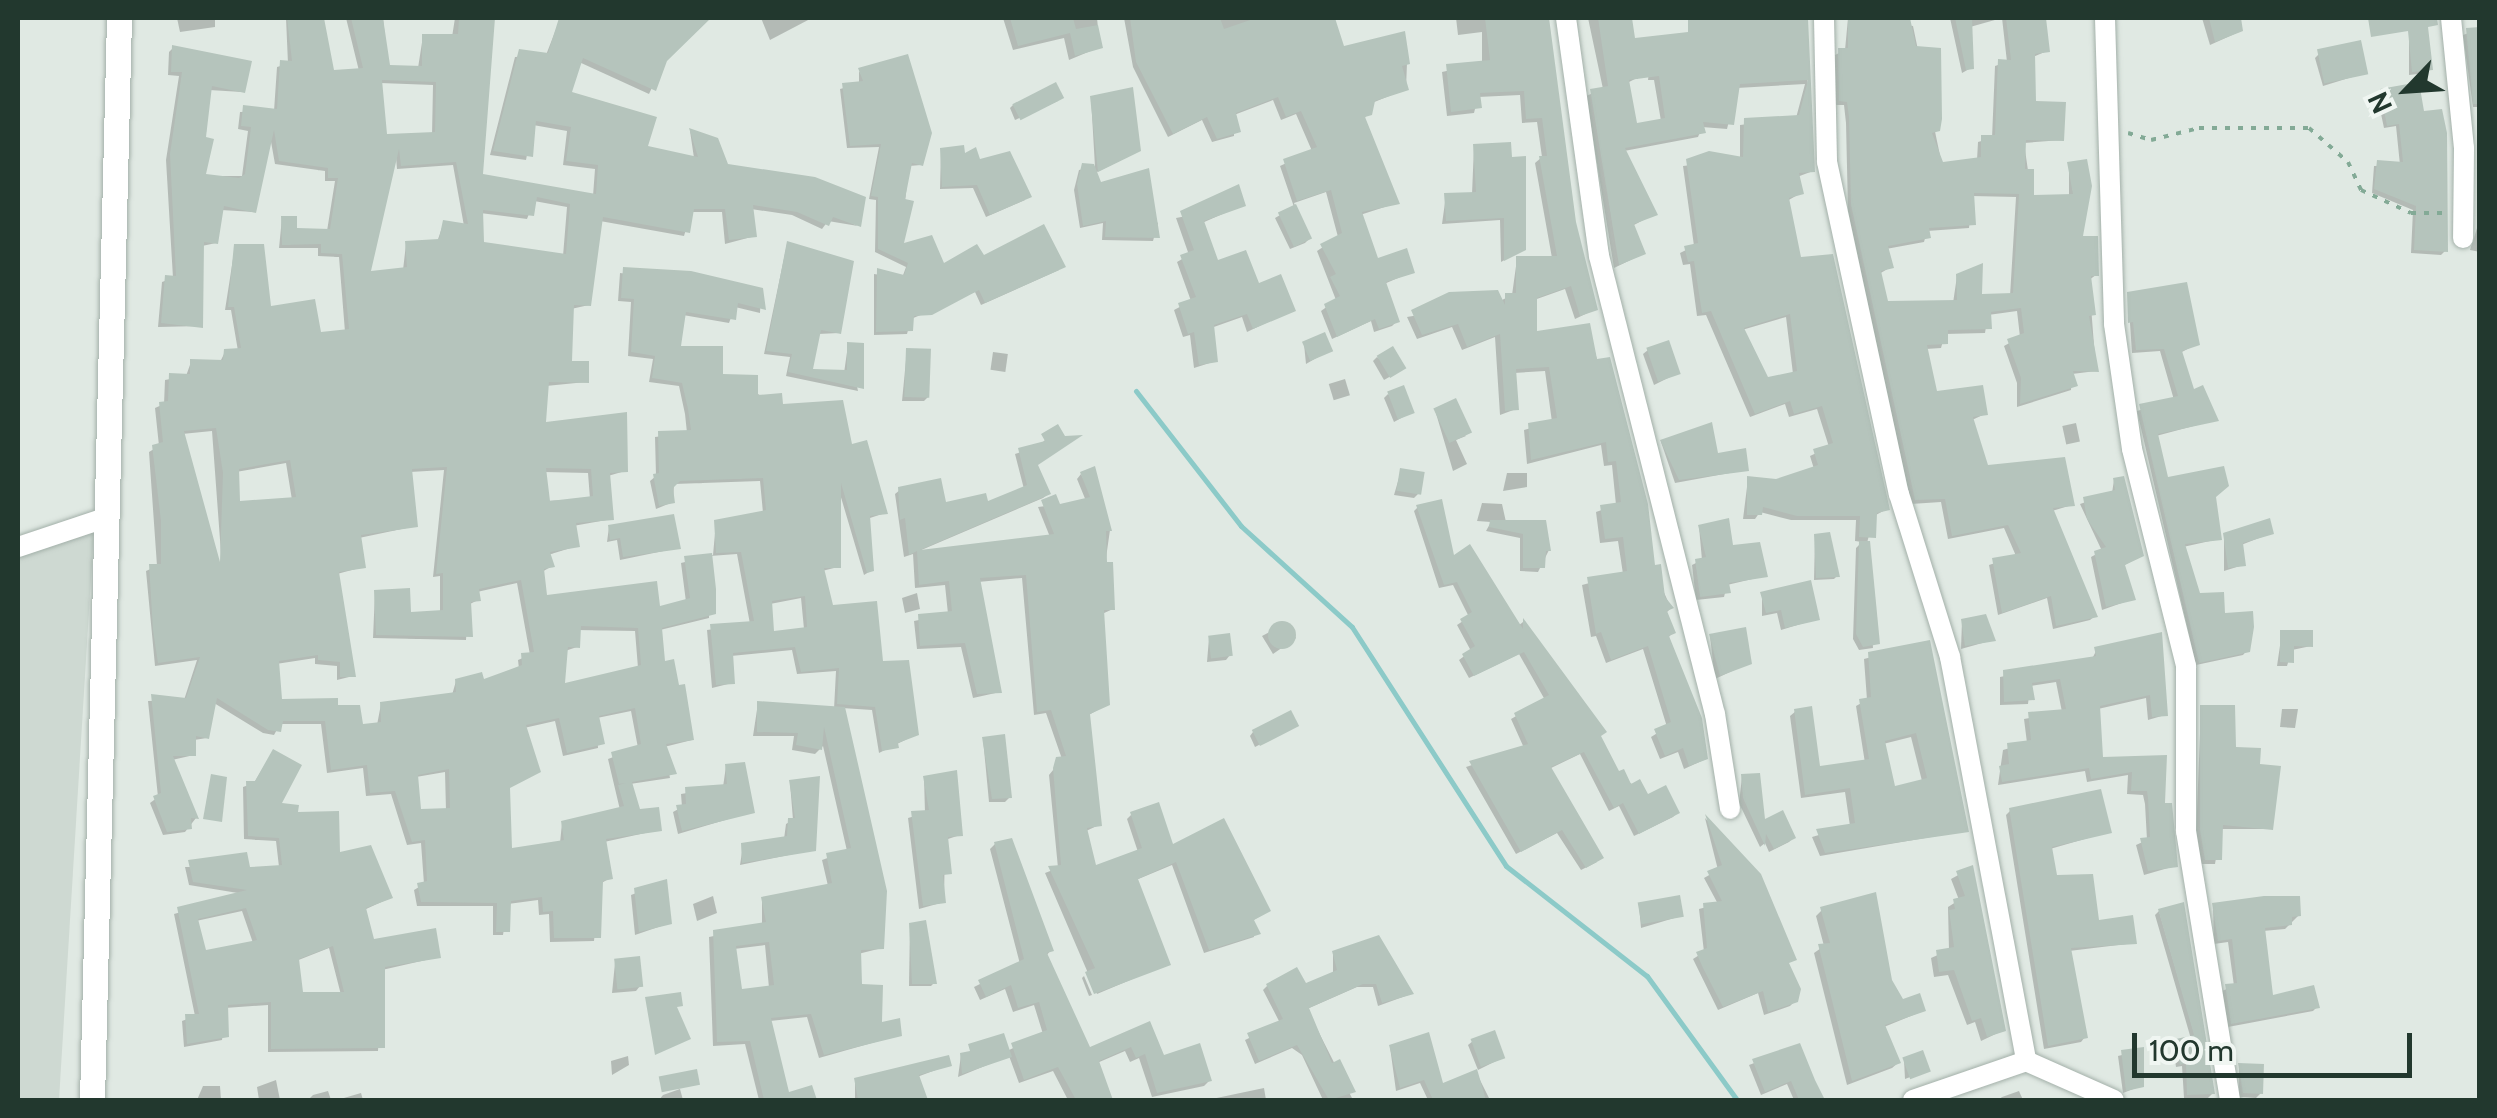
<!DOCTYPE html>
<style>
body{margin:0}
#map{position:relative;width:2497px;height:1118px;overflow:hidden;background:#e0e9e3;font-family:Cabin,sans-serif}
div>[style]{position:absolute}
.built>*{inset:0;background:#ced9d2}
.shadow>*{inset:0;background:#0003;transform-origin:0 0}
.stream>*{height:5px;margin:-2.5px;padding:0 2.5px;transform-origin:2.5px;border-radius:2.5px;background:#8ccac8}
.building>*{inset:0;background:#b5c4bc;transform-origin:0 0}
.round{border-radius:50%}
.path>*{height:4px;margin-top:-2px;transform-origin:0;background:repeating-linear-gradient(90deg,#83aa96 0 5px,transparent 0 13px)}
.roads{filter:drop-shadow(0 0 2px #a3b0a9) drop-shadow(0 0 2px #a3b0a9)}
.minor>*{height:20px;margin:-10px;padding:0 10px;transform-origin:10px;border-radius:10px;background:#fff}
.tertiary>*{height:25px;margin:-12.5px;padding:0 12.5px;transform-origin:12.5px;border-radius:12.5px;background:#fff}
span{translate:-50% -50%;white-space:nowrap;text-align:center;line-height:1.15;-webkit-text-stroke:8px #f0f6f2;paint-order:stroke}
.frame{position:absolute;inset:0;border:20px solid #22382e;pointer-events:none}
.north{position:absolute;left:2357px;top:40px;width:100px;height:100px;-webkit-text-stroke:8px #f0f6f2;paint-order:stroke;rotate:245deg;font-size:28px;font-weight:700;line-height:40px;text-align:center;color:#22382e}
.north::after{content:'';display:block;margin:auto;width:35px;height:45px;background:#22382e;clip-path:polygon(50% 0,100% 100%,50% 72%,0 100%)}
.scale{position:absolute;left:2132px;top:1033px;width:280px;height:45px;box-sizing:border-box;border:5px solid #22382e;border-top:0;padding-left:12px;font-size:30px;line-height:35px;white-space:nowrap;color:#22382e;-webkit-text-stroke:8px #f0f6f2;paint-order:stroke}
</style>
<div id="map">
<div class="built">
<div style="clip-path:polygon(94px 529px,59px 1100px,18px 1100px,18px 556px)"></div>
</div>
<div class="shadow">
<div style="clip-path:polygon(177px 18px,215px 18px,215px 27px,180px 32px)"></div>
<div style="clip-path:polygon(evenodd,286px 18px,321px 18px,332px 73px,359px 71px,346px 18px,383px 18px,388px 67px,418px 68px,423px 36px,452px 37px,455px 18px,493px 18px,480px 176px,593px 196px,595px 169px,563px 165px,567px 131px,533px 125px,526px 160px,490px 155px,515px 57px,546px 55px,560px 19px,615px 33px,598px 18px,702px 18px,665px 60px,649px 94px,579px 62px,569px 94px,645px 147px,694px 158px,690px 131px,716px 140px,726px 166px,858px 226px,828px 221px,822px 229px,792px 215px,751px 209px,755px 236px,725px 244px,722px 212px,691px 212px,684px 236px,600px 221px,589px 305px,571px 309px,570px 363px,586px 382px,546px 386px,544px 425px,625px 471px,608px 476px,612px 519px,573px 526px,577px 546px,548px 555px,552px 566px,542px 572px,545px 598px,658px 609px,686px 602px,681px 563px,713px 555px,716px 522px,763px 513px,760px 481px,674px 484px,673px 502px,656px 509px,650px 481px,656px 476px,655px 437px,687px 433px,685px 414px,679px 386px,649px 382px,653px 359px,628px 356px,631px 302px,618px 301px,620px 273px,761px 290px,760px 313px,735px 307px,729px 323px,683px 315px,678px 348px,850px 447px,885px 513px,867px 519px,872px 570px,864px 575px,840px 494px,838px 567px,822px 571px,831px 607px,880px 663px,917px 734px,879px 753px,872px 710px,842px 708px,882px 948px,858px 954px,860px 987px,879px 1025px,900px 1035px,819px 1058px,807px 1017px,770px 1021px,787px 1095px,810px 1088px,814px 1100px,759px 1100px,745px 1044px,713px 1046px,709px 937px,762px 926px,762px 899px,828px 886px,822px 860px,847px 851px,823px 746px,815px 754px,792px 750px,794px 736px,753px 736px,758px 703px,834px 709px,836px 671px,797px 674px,792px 650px,731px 656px,732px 683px,712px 688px,707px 630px,750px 624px,737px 554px,710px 556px,709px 618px,660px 630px,662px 664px,692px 740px,664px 747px,670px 778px,630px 784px,638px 812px,659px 830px,604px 842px,610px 878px,600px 884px,594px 941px,550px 942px,549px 914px,539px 915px,538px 900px,508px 904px,503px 935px,493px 935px,493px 906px,417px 906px,414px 890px,424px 884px,421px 843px,407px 845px,391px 794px,366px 796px,363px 768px,327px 773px,321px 724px,280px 724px,274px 735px,263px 733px,214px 703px,207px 738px,194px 740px,194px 755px,172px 760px,196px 818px,185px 832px,163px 835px,150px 803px,158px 797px,148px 701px,184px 700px,197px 660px,155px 666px,146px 571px,157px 566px,149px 452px,159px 446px,155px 408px,164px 404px,165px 380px,186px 376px,191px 362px,220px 362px,225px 352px,238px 351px,231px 310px,225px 310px,235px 246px,269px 309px,319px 335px,345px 332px,339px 257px,318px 256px,318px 248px,279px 248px,282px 218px,295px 230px,327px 231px,335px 181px,325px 181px,325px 171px,275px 164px,270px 136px,254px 212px,221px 210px,216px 243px,202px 246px,200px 326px,158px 327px,162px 282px,173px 278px,166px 160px,179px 76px,168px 75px,169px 52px,173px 48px,242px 92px,209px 90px,203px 176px,242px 176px,248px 131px,238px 129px,240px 112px,274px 111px,277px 67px,288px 64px,286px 18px,380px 83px,433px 85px,432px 135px,385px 136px,380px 83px,286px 18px,396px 157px,397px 169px,453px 165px,464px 226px,444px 222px,437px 242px,406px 244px,403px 270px,368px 274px,396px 157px,286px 18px,534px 201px,567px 207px,563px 256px,482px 245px,480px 213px,527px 219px,534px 201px,286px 18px,212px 431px,222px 567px,219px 567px,182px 434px,212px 431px,286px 18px,286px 463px,292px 500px,238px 503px,236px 472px,286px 463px,286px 18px,444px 470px,433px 577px,440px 576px,440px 612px,409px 614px,375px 592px,373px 638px,466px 640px,468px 605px,478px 600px,477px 592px,517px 583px,530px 655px,518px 660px,519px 669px,482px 683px,456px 681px,452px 695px,381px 704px,377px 725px,361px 727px,336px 708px,280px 701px,276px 664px,315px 658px,315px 664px,337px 666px,337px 680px,353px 676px,337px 574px,363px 567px,359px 538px,416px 526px,410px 472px,444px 470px,286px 18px,544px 472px,588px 473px,590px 499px,544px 501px,544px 472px,286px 18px,801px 598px,804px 629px,771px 634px,770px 604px,801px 598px,286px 18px,578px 630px,635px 631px,638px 668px,563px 686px,565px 651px,577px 647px,578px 630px,286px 18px,631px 711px,638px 748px,608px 759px,620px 810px,562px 823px,560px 843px,510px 851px,508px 789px,524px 728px,555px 721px,563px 756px,598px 748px,597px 718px,631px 711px,286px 18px,445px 772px,446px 811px,419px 812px,416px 777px,445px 772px,286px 18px,765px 945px,769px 988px,739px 991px,734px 949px,765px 945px)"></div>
<div style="clip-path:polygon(761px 18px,809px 18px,810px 19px,770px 40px)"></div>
<div style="clip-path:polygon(1003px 18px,1097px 18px,1100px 47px,1069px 60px,1064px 38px,1013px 50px)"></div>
<div style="clip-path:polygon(1124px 18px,1333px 18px,1342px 49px,1407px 63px,1406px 89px,1372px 103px,1364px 120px,1397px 203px,1360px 215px,1377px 261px,1412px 272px,1384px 284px,1397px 321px,1392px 326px,1374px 332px,1371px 321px,1332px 339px,1321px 311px,1336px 300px,1317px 251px,1338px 237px,1326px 192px,1294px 203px,1309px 239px,1305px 243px,1290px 249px,1275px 218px,1294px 207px,1280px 166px,1312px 151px,1296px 114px,1281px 120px,1273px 100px,1234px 115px,1234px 136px,1212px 142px,1202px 120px,1168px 137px,1133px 67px)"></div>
<div style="clip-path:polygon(1456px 18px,1545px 18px,1574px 223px,1596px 309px,1575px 319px,1565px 289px,1534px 300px,1535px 334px,1588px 326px,1653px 568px,1671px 608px,1666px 613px,1673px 632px,1668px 638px,1706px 759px,1684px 769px,1678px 752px,1660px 759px,1651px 737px,1667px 727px,1643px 649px,1606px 663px,1596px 636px,1591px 637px,1582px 585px,1623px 574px,1618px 541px,1600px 543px,1596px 512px,1616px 505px,1612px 465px,1604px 466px,1601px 445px,1527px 464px,1524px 430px,1552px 422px,1545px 371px,1514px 373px,1516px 409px,1500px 415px,1495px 337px,1462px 350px,1452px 327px,1417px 339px,1407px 317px,1500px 301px,1512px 295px,1517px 259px,1552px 258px,1535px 163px,1542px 157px,1537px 122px,1522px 123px,1520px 95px,1478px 97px,1474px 113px,1447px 116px,1442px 72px,1482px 63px,1482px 32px,1458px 35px)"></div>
<div style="clip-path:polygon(evenodd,1588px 18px,1631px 18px,1639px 77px,1627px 83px,1635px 126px,1661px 121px,1654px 80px,1648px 80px,1651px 54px,1804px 18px,1813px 171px,1797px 177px,1801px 193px,1787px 201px,1799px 260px,1887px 509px,1874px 516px,1867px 543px,1873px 648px,1859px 650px,1853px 639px,1856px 548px,1862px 542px,1855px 541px,1856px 520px,1791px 520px,1760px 512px,1755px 519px,1743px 519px,1748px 479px,1776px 482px,1814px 469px,1810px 456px,1829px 447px,1817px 409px,1789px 417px,1785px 404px,1750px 417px,1706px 315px,1697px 316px,1690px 264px,1683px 265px,1680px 253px,1694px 246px,1683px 166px,1740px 159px,1740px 125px,1796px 118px,1805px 84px,1737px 88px,1727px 129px,1702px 127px,1698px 137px,1624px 151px,1655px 214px,1632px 226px,1643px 254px,1614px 268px,1586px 96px,1603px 89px,1588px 18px,1786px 317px,1793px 374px,1766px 380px,1742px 330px,1786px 317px)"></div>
<div style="clip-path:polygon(evenodd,1848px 18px,1898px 18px,1889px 23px,1913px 26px,1942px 165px,1977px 160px,1978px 142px,1992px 138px,1995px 66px,2007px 62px,2002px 18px,1970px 27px,1971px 68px,1962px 73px,1950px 18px,2043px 18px,2047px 51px,2033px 57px,2033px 104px,2062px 140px,2024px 143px,2032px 198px,2069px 197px,2069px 164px,2080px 238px,2096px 275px,2089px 280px,2096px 371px,2072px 374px,2071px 390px,2017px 407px,2017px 383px,2004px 346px,2020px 337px,2017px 311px,1988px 315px,1985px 333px,1945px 334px,1941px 348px,1926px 349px,1935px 394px,1985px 414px,1972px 420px,1987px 467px,2072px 505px,2052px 511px,2095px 616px,2090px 620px,2053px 629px,2047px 598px,1998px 615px,1989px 565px,2016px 556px,2004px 528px,1948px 539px,1941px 502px,1911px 504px,1848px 211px,1846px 123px,1844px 105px,1836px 105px,1835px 55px,1845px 50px,1848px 18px,1972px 196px,2016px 197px,2010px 296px,1979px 297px,1957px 276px,1953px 303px,1886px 303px,1879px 274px,1891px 267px,1886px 249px,1924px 242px,1927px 231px,1969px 228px,1972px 196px)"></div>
<div style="clip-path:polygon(2202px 18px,2237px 18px,2241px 31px,2210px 45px)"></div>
<div style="clip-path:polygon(2409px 25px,2430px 69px,2426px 73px,2409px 75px)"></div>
<div style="clip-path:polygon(2480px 29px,2480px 107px,2473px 107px,2463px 35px)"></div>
<div style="clip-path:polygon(2319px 54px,2365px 73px,2323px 86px,2315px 58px)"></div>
<div style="clip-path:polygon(859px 71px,921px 165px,909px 166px,900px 247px,943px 266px,983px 259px,1059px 270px,981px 305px,975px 292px,911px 319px,907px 334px,874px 335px,874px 274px,902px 278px,906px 267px,875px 252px,876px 200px,869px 199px,879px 147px,847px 148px,840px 89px,859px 84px)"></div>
<div style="clip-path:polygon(2417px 85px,2445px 251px,2441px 255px,2411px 253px,2413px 210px,2372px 193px,2374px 166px,2400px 165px,2396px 126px,2384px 128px,2377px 95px)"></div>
<div style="clip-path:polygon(1091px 98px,1135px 153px,1095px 173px,1099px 185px,1158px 223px,1153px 241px,1102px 240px,1103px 223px,1080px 228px,1074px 190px,1079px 170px,1095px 167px)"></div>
<div style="clip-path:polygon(1058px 101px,1015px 120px,1010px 108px,1013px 105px)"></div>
<div style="clip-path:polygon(1474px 146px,1524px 249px,1501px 262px,1500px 220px,1442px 224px,1446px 195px,1472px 194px)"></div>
<div style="clip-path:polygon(941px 150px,979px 162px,1025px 200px,986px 217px,973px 188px,940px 189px)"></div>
<div style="clip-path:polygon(1243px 205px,1202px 223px,1216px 263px,1293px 310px,1247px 332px,1242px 317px,1211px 328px,1216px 361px,1194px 368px,1190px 335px,1183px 337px,1174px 310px,1191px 301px,1177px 262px,1189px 255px,1176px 218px)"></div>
<div style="clip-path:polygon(2478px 225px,2480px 225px,2480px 252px,2470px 250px)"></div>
<div style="clip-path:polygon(787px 244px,839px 333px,818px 334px,810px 371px,844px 373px,848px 345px,858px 391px,786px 376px,790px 357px,764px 354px)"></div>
<div style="clip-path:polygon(2128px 294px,2197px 344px,2180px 353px,2192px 393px,2216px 420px,2156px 436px,2166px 480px,2214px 497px,2219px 539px,2183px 547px,2198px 596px,2222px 615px,2247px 650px,2243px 655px,2196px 665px,2137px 411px,2174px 400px,2160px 351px,2132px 353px)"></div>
<div style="clip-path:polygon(1304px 344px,1330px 350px,1306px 364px)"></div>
<div style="clip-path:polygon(907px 350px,928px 397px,924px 401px,902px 401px)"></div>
<div style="clip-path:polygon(1648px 350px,1678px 373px,1654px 385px,1643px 354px)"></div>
<div style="left:993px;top:352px;width:15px;height:18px;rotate:8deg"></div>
<div style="clip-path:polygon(1377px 357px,1398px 372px,1384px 380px,1373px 361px)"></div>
<div style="left:1345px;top:379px;width:17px;height:17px;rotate:73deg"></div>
<div style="clip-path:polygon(1388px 394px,1412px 412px,1394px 422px,1384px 398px)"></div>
<div style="clip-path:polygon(1435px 410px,1466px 436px,1456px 440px,1467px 464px,1453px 471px)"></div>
<div style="left:2076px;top:423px;width:19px;height:14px;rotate:78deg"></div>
<div style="clip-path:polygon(1057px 428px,1036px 465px,1048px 494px,1043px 498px,919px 551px,1050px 537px,1038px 507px,1086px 501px,1077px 479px,1081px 474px,1110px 530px,1105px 565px,1113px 609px,1102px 614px,1108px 704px,1087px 716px,1099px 825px,1086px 831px,1094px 868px,1138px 852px,1127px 819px,1131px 815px,1268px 911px,1252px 921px,1254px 937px,1204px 953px,1172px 865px,1136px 880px,1168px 964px,1097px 994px,1045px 873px,1058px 868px,1049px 775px,1062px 759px,1046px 713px,1034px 715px,1022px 578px,978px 582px,1000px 692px,973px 698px,961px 647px,917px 649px,914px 621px,948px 614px,945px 585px,915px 588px,913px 554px,904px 557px,895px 494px,900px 490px,944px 505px,986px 505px,1024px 489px,1015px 454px,1040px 445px)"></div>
<div style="clip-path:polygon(1661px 442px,1716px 456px,1746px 470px,1675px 483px)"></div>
<div style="clip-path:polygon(1401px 471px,1419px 493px,1414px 498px,1394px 495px)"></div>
<div style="clip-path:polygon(1507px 473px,1527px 473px,1527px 487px,1503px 491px)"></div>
<div style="clip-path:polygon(2114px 480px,2142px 555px,2123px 566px,2133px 599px,2102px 610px,2091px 557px,2102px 551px,2080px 504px,2112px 493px)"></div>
<div style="clip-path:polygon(1482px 503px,1502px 504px,1506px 522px,1549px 550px,1538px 572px,1520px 571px,1520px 538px,1486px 531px,1491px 522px,1477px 521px)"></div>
<div style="clip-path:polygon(1418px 507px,1452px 559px,1518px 626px,1523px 622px,1603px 732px,1598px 737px,1618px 775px,1677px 813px,1673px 817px,1634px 836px,1619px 806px,1609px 811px,1580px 754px,1549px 769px,1597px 862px,1581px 870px,1557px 833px,1516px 854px,1466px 767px,1524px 748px,1511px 719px,1545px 700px,1519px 654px,1469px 678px,1459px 660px,1471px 651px,1457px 625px,1469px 617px,1453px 585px,1439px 588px,1414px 511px)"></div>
<div style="clip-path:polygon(609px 527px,678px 548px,620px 560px,617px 540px,607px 542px)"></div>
<div style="clip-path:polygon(1699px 527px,1731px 548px,1765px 576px,1727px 585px,1724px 597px,1696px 600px,1692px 565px,1702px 560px)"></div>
<div style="clip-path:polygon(2272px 533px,2241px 545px,2243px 565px,2224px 571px,2224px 535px)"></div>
<div style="clip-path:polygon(1815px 537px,1837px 576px,1834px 579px,1814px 580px)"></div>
<div style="clip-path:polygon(917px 593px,920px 609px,905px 613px,902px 598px)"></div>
<div style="clip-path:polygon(1762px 594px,1817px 619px,1781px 630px,1777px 613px,1762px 616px)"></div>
<div style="clip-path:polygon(1962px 621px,1993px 640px,1961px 649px)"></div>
<div style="clip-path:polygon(1287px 623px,1296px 638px,1273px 654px,1262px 636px)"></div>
<div style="clip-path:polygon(2282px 632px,2311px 646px,2292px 650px,2287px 666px,2277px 666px)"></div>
<div style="clip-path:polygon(2159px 635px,2165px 715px,2148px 720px,2146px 698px,2098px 709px,2101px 759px,2164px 758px,2162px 806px,2175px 866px,2144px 875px,2136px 845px,2147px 840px,2145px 804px,2143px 795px,2127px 794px,2128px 775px,2087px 782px,2085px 771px,1998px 785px,2003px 750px,2027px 743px,2024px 719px,2062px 712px,2056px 682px,2030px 686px,2028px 704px,2000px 705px,2000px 677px,2092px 659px,2097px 649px)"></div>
<div style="clip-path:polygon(1710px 636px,1749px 663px,1715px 679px)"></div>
<div style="clip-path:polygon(1209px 638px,1230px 655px,1226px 660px,1207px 662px)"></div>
<div style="clip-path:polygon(evenodd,1928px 642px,1966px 831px,1820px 856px,1812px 837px,1850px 826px,1845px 792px,1801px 798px,1790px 716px,1796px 711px,1818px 769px,1865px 763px,1856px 706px,1867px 700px,1864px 659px,1928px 642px,1911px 737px,1922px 781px,1893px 790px,1883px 744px,1911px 737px)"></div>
<div style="clip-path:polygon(2201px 708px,2233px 750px,2258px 766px,2271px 829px,2221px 829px,2215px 864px,2201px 864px,2196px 836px)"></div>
<div style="clip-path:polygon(2282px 709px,2298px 709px,2295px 728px,2280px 727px)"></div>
<div style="clip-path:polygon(1292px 728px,1255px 747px,1250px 736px,1253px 732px)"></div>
<div style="clip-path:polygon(983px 739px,1009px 798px,1005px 802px,989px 802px)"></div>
<div style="clip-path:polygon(evenodd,270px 756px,278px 805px,390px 898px,364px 910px,372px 942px,439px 957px,382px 970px,378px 1051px,268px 1052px,268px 1005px,225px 1008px,222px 1040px,184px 1047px,182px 1021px,195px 1016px,174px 914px,244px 894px,189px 885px,185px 867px,279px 867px,276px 841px,244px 839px,243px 787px,254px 783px,270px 756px,242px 911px,253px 943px,204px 953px,196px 921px,242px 911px,270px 756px,329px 948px,341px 995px,301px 995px,296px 961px,329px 948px)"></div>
<div style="clip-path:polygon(726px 766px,752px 812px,678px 834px,673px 812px,682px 807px,681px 794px,723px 787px)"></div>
<div style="clip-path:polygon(1742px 777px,1763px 823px,1793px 838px,1789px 842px,1769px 852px,1765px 843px,1760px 847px,1739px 803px)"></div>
<div style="clip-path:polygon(924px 778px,960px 835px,945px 840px,944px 902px,919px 909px,908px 818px,925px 813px)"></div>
<div style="clip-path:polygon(790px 783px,813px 850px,740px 865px,743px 846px,784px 839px,786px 824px,793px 820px)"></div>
<div style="clip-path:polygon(2010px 811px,2109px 832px,2050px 849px,2054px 878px,2096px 923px,2135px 943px,2069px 951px,2085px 1037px,2081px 1042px,2044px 1049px,2006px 815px)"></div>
<div style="clip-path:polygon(1705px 818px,1760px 876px,1793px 959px,1787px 964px,1795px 1001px,1790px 1006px,1764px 1015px,1758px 993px,1718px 1010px,1693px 959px,1704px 952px,1699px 909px,1718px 904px,1704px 878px,1718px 870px)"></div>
<div style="clip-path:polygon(995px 844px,1051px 950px,1046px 956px,1088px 1050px,1148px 1024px,1163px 1058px,1209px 1081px,1204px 1086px,1152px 1097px,1139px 1058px,1130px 1062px,1125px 1051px,1097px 1063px,1111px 1100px,1068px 1100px,1053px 1071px,1019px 1083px,1009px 1056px,958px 1077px,961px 1055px,1007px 1051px,1043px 1034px,1034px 1005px,1013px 1012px,1005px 989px,980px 1000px,974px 987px,1020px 964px,990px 849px)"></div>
<div style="clip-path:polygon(1971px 868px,2004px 1030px,1981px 1041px,1975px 1022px,1967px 1025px,1948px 975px,1934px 977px,1931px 958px,1949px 950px,1948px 907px,1959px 900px,1951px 879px)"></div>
<div style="clip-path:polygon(665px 882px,670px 923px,635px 935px,631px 895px)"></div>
<div style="clip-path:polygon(713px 896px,717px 913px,697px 921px,693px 904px)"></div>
<div style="clip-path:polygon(1639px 906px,1681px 916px,1641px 928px)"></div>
<div style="clip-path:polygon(2213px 906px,2299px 915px,2285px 929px,2263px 931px,2271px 998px,2317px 1007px,2313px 1011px,2228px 1027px,2222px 991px,2234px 986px,2228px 942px,2214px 944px)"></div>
<div style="clip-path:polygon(1822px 910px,1902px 1002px,1923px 1011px,1884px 1027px,1898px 1063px,1892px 1068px,1847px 1085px,1814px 953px,1824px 946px,1816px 916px)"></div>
<div style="clip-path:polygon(2159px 911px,2212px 1094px,2208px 1098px,2184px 1098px,2182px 1066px,2176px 1067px,2173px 1046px,2191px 1039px,2155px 915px)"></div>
<div style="clip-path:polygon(910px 925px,934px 983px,931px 986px,909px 986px)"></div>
<div style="clip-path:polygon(1333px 954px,1411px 994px,1378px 1006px,1373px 987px,1357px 987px,1307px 1009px,1353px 1100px,1323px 1100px,1302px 1055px,1292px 1048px,1255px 1064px,1245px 1040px,1280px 1023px,1263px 990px,1267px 986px,1305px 987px,1333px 974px)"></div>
<div style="clip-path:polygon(615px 963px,640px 986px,636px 991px,612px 993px)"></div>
<div style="clip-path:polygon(1084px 976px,1092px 995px,1089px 996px,1082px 978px)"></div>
<div style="clip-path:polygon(1473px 1041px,1502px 1058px,1478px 1070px,1468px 1045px)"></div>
<div style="clip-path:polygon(1799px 1046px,1822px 1100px,1794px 1100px,1787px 1084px,1761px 1095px,1749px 1065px)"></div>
<div style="clip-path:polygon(1390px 1047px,1442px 1086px,1476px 1072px,1490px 1100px,1428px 1100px,1420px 1083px,1396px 1091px)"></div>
<div style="clip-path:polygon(2142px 1050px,2141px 1086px,2123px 1093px,2118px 1056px)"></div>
<div style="clip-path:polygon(628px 1056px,629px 1065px,612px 1075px,611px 1061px)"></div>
<div style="clip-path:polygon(1904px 1060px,1926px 1071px,1905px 1079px)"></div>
<div style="clip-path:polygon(949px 1065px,917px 1077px,925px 1100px,855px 1100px,855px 1081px)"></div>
<div style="clip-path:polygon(2239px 1066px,2261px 1093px,2256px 1098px,2239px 1097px)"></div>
<div style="clip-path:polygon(276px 1080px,280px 1100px,259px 1100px,257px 1087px)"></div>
<div style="clip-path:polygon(203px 1086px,220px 1086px,221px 1100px,197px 1100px)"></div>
<div style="clip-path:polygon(1264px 1088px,1266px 1100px,1207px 1100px)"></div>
<div style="clip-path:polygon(680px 1089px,683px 1100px,659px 1100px,663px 1095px)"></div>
<div style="clip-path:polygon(328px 1091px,331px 1100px,308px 1100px,313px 1095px)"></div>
<div style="clip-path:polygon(2019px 1091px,2023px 1100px,1998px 1100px,2002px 1097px)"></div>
<div style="clip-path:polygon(361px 1093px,363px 1100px,337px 1100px)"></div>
</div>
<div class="stream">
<div style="left:1136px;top:391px;width:171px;rotate:52.1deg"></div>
<div style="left:1241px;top:526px;width:150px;rotate:42.3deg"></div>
<div style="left:1352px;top:627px;width:284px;rotate:57.2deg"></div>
<div style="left:1506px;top:866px;width:179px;rotate:38deg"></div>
<div style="left:1647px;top:976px;width:153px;rotate:54deg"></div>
</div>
<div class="building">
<div style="clip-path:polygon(evenodd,287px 18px,324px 18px,334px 70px,363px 68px,351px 18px,383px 18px,390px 65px,422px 66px,422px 34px,458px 34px,459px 18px,495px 18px,483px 174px,596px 194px,598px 165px,566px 161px,571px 127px,536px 121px,533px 157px,493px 151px,519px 49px,548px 53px,559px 18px,711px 18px,667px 61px,656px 91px,583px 58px,572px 92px,657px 117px,648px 146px,698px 157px,689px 128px,718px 138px,728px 164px,815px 177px,866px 197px,861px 227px,833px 217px,829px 226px,797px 212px,753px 205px,757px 237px,729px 240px,725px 209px,694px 209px,690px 233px,603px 217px,591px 306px,574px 305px,572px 361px,589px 361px,589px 383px,549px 382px,546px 422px,627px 412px,628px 472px,610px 473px,614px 520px,576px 523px,580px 547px,550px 552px,555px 567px,544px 569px,547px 595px,657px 581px,660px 606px,690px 598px,684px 556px,712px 553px,716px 589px,716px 614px,662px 628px,665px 661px,674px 659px,679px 685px,685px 684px,694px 740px,666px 744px,677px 774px,632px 782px,640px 809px,659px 807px,662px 831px,606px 839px,613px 879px,603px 881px,601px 938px,554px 938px,553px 911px,543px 912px,542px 897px,511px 901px,510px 932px,496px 932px,497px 903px,421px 902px,417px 883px,427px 881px,425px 840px,412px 842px,395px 791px,370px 793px,367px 765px,331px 770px,325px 721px,283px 721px,281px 732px,268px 730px,217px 698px,209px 739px,196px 736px,196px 756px,173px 756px,199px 819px,191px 818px,192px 829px,167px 832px,153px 796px,161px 793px,151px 694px,186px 698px,200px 657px,158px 663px,153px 630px,149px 564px,161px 564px,161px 521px,152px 445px,163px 442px,159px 402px,168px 401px,169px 373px,190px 374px,190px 359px,223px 360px,224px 349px,241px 348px,234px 307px,228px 307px,234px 244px,264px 244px,271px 306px,315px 299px,321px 332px,349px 329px,342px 254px,321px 253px,321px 244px,282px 245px,281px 216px,297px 216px,297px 228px,330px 229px,338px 178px,328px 178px,328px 168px,279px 161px,274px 130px,256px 213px,224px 206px,218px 244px,204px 242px,203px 328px,161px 323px,165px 275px,176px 276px,170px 154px,182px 72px,171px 72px,172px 45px,252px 61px,245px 93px,212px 86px,206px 137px,214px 139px,206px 174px,239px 178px,245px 174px,251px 127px,241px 126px,243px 105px,277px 109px,280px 60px,292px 61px,287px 18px,382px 80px,436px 82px,435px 132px,387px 134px,382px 80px,287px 18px,399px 149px,401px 166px,456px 162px,468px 224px,443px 220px,439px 239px,405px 241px,407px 267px,371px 271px,399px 149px,287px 18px,537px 197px,570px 204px,566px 254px,484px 242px,483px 210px,534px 216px,537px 197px,287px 18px,216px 428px,223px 473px,220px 562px,184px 431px,216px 428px,287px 18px,290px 460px,296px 497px,240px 501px,239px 469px,290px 460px,287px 18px,447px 467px,436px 574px,443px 573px,443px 610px,411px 612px,410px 588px,374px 590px,376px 635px,473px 637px,471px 602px,481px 601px,479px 589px,521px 580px,534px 652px,521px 653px,522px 665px,484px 679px,482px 672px,455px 679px,456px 692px,380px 702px,381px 722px,363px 724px,360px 705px,338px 705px,338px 698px,282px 699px,279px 661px,318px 655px,318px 660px,340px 662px,340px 677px,356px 677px,339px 572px,366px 568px,361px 535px,418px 527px,412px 469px,447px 467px,287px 18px,546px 468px,591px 469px,593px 496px,550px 501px,546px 468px,287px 18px,581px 626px,638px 628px,641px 665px,565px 683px,568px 647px,580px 648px,581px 626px,287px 18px,635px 708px,641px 744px,611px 752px,619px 784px,626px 783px,618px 785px,624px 806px,561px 821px,564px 840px,512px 848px,510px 788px,541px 772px,526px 725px,559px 718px,567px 753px,605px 744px,599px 716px,635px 708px,287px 18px,449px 769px,450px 808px,421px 809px,418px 775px,449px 769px)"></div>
<div style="clip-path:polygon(1010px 18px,1073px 18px,1076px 29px,1098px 25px,1103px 48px,1075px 56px,1070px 33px,1018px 46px)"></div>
<div style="clip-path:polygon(1130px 18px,1220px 18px,1224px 29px,1256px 18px,1335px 18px,1344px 46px,1405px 31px,1410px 64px,1402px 66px,1409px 90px,1375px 101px,1372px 115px,1365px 117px,1400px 204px,1362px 212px,1378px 258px,1407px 248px,1415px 273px,1386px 282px,1400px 322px,1379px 329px,1375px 319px,1337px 337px,1324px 304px,1340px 296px,1330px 277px,1336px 274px,1320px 244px,1342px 233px,1331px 190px,1297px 201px,1283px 159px,1317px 147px,1301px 111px,1286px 117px,1278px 97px,1236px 113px,1241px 132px,1217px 139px,1207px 117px,1173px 134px,1136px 62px)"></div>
<div style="clip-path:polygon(1485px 18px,1549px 18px,1576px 222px,1598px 310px,1580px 316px,1571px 286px,1537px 298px,1537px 331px,1590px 323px,1597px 359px,1610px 357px,1648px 504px,1655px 565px,1661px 564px,1665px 597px,1674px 608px,1667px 611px,1676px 633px,1669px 636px,1702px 718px,1708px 759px,1689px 766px,1683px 748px,1665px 756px,1654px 729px,1671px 722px,1648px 646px,1611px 660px,1601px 632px,1596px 634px,1587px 577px,1627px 571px,1623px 537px,1605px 539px,1600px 505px,1621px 502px,1616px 461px,1608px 462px,1606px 442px,1531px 460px,1528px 423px,1557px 418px,1549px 367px,1516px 369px,1519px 410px,1505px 411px,1500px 334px,1467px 347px,1458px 324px,1422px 335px,1411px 310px,1449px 292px,1498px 290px,1505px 305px,1505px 293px,1516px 293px,1516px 256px,1557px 256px,1539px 156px,1547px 156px,1542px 118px,1526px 119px,1524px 91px,1480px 93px,1482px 108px,1451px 112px,1446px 64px,1490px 60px)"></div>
<div style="clip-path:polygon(evenodd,1598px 18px,1632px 18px,1635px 38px,1688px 32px,1688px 18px,1808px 18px,1815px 172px,1799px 173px,1804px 194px,1789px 198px,1801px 257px,1833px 254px,1890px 510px,1877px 513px,1876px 538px,1859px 537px,1860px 516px,1797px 516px,1763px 507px,1762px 515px,1747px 515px,1747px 476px,1776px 479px,1818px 465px,1813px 449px,1833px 443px,1822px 406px,1794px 414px,1790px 401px,1755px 414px,1711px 311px,1702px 313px,1694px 261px,1688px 262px,1684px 246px,1698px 243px,1686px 159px,1709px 151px,1743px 157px,1744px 118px,1799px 115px,1808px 80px,1740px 84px,1734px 125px,1703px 122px,1706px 133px,1625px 148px,1658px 215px,1634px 224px,1646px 254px,1619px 265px,1590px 89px,1608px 86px,1598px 18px,1659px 76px,1665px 118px,1637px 123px,1629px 80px,1659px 76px,1598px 18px,1790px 314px,1797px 371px,1768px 377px,1744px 328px,1790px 314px)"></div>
<div style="clip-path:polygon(evenodd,1848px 18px,1910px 18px,1916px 46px,1941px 48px,1942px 119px,1940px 131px,1932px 133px,1943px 162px,1981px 157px,1981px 135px,1995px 135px,1998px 59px,2011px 60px,2006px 18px,2046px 18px,2050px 52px,2035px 54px,2036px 101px,2066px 102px,2064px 141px,2026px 140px,2025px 169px,2034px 169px,2034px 195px,2073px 194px,2067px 162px,2087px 159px,2092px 186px,2083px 236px,2098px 236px,2099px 276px,2091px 276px,2096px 315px,2089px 316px,2099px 372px,2073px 371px,2078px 386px,2020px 404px,2021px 378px,2007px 339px,2024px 333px,2021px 308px,1991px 312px,1992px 329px,1948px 330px,1948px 344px,1927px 345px,1937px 391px,1983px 385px,1988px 415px,1973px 417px,1988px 465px,2065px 457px,2075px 506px,2053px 508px,2098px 617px,2056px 626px,2051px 596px,2002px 613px,1992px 558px,2021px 553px,2008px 525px,1952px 536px,1945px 499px,1915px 500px,1851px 205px,1849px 117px,1847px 102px,1839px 101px,1838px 48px,1848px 48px,1848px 18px,1974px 193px,2019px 194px,2013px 293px,1982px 294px,1983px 263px,1956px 274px,1957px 300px,1888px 301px,1881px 271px,1894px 268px,1888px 246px,1931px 238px,1929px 228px,1976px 225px,1974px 193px)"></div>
<div style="clip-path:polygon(1955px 18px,1972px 18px,1974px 69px,1966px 70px)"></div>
<div style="clip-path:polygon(2209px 18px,2241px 18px,2243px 31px,2215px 42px)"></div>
<div style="clip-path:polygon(2368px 18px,2437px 18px,2438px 25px,2428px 27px,2433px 70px,2412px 72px,2408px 31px,2371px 37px)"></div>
<div style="clip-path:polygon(2480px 27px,2480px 104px,2473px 104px,2466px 28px)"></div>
<div style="left:2361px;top:40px;width:35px;height:45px;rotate:78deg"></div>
<div style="clip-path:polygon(908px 54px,932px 133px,923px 166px,912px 163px,905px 199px,914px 201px,904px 243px,932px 235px,944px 263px,977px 244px,984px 255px,1044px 224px,1066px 267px,985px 303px,979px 290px,932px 315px,914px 316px,913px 331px,876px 332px,877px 268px,904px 275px,908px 263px,878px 249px,878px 197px,871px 196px,881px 144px,850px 146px,842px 83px,863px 81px,858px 68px)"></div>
<div style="left:1056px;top:82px;width:18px;height:49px;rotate:63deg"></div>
<div style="clip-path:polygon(2419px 82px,2424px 111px,2442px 109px,2447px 133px,2448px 252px,2414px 250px,2416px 206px,2374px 189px,2377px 160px,2403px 162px,2399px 124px,2387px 126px,2380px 89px)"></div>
<div style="clip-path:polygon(1133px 87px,1141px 151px,1098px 172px,1090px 96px)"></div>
<div style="clip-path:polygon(1511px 142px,1512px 157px,1526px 156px,1526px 250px,1504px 261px,1504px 218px,1446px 221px,1444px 193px,1476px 192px,1473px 144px)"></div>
<div style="clip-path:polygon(964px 145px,965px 153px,976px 147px,980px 159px,1010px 151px,1032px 197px,990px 215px,977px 185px,942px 187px,940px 148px)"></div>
<div style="clip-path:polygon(1082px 163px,1094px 164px,1101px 182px,1149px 168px,1160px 238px,1105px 237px,1106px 221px,1083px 226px,1077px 184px)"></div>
<div style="clip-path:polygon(1239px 184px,1246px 206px,1204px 221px,1218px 260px,1246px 250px,1259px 283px,1281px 274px,1296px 311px,1253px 329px,1247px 314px,1214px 325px,1218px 362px,1199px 365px,1194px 332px,1188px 334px,1178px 303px,1196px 297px,1180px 255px,1194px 250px,1180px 211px)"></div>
<div style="left:1296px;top:204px;width:38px;height:20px;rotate:65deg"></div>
<div style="clip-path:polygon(787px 241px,854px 261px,841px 334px,821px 330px,813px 369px,847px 370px,847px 342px,864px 343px,864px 389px,788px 372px,792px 354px,766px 351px)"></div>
<div style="clip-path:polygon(evenodd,623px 267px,691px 271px,763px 288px,766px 310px,738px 303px,736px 320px,686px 312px,681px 346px,723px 346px,723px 374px,758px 375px,758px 395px,782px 393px,783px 404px,843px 400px,852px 444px,867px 440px,888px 514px,870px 516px,874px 571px,867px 573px,841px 483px,841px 568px,824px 568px,833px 605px,877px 601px,883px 661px,909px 660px,919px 735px,898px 743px,899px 748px,882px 751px,875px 707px,837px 704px,839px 668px,801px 672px,795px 647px,733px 653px,735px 684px,716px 685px,710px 624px,754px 621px,741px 552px,716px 553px,714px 520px,766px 510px,763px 478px,680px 481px,673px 488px,675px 503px,659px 506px,653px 474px,659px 473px,658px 431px,691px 430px,688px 409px,682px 383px,652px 378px,655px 356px,631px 352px,634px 299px,621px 298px,623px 267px,805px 596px,807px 627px,774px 631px,772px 601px,805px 596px)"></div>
<div style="clip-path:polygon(2187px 282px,2200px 345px,2182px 351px,2194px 389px,2203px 385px,2219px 421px,2158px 434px,2168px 477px,2224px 466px,2229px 486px,2216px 497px,2222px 540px,2185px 544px,2200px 593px,2224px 592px,2225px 613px,2253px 611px,2254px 627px,2250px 652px,2199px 663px,2139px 404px,2178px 396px,2164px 349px,2136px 350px,2133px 322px,2128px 323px,2127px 292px)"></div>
<div style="left:1325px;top:332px;width:21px;height:25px;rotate:67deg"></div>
<div style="left:1669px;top:340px;width:36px;height:24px;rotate:71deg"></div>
<div style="left:1393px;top:346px;width:26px;height:19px;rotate:59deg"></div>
<div style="left:906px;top:348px;width:25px;height:49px;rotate:2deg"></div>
<div style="left:1404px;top:385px;width:30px;height:18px;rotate:69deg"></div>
<div style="left:1456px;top:398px;width:38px;height:25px;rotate:65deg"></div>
<div style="clip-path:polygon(1712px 422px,1718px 453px,1746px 448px,1749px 471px,1679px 480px,1660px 440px)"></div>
<div style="clip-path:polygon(1058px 424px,1065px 436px,1083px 435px,1038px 465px,1051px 494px,920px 550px,1054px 534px,1041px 500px,1056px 494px,1060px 504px,1090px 497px,1080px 472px,1095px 466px,1112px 531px,1106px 531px,1107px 562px,1113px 562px,1115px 610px,1104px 610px,1110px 705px,1090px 714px,1102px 826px,1087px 828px,1096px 865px,1142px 848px,1130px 812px,1159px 802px,1173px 844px,1224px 818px,1271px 911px,1254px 920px,1261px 934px,1209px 950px,1176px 862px,1138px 879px,1171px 965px,1094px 994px,1085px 972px,1095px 968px,1048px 866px,1061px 865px,1053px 768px,1056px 757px,1066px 756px,1051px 710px,1037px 712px,1026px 575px,980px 578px,1002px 693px,977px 694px,965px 643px,920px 646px,918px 614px,952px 611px,949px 581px,919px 585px,917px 551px,909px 555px,905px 518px,900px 520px,898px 487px,941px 478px,946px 502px,986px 493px,988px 501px,1027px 485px,1018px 448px,1045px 441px,1041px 434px)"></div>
<div style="left:1400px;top:468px;width:25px;height:23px;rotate:9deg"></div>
<div style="clip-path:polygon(2124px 476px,2144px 556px,2125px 565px,2136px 600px,2106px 607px,2094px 551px,2106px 547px,2087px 519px,2083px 497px,2115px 490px,2113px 478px)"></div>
<div style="clip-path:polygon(1442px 499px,1454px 555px,1470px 544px,1523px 629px,1523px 618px,1607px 732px,1601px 736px,1619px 771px,1624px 769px,1631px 784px,1640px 779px,1648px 794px,1666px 785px,1680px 813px,1639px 834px,1623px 803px,1614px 808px,1584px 752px,1551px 767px,1604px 858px,1586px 868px,1562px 830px,1521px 852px,1469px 761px,1528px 744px,1514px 713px,1549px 695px,1524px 652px,1474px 676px,1462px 654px,1475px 646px,1460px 619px,1472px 612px,1457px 582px,1444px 585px,1416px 505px)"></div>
<div style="clip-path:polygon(674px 514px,681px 549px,623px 557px,620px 538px,610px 540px,608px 525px)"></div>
<div style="clip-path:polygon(1729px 518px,1733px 545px,1760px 542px,1768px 577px,1729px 583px,1731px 593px,1700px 597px,1695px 559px,1706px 557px,1698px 525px)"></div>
<div style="clip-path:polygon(2270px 518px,2274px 534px,2243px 543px,2246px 566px,2228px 568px,2223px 533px)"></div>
<div style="clip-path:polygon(1490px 520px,1546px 520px,1551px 551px,1546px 551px,1545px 568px,1523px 568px,1523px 534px,1489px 527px)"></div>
<div style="clip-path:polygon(1830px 532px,1840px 577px,1816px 578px,1814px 534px)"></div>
<div style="clip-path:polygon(1859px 541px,1870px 541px,1880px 644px,1863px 647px,1856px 634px)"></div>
<div style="clip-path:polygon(1811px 580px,1820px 620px,1785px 628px,1781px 610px,1766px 613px,1760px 592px)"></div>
<div style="clip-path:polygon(1986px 614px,1996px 641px,1965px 646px,1961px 619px)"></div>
<div class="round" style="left:1268px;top:621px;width:28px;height:28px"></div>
<div style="clip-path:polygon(1746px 627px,1752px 664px,1720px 676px,1709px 634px)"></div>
<div style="clip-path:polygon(2280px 630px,2313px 630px,2313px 647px,2294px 646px,2294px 663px,2280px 662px)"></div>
<div style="clip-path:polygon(2162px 632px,2168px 716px,2152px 717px,2150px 695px,2100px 706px,2103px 757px,2167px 755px,2165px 803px,2172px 803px,2178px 867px,2148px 871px,2140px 838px,2150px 837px,2148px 798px,2147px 791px,2131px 791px,2132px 772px,2091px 779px,2089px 768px,2002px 782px,1999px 766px,2009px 764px,2007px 743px,2031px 740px,2028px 712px,2066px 709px,2060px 679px,2032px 683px,2035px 700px,2004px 702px,2003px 670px,2096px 656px,2094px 647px)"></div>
<div style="left:1230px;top:633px;width:23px;height:22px;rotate:83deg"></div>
<div style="clip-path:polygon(evenodd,1930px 640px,1969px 832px,1825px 853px,1816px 829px,1855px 823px,1850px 788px,1805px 795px,1794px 709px,1812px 706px,1820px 766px,1869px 759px,1859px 699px,1871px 697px,1868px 652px,1930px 640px,1916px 733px,1927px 778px,1895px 786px,1885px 741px,1916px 733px)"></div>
<div style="clip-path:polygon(evenodd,757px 701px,845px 707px,887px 891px,884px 949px,861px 950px,862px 984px,883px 985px,882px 1022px,900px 1018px,902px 1036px,824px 1055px,811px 1014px,771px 1018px,789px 1092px,812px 1085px,817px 1100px,764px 1100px,750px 1041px,717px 1042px,713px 930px,766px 922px,761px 897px,832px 883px,826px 853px,851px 848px,824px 727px,822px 750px,796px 745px,798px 733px,757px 732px,757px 701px,769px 942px,774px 985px,742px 989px,736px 946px,769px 942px)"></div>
<div style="clip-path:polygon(2200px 705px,2235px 705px,2236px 747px,2261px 748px,2260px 764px,2281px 766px,2273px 830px,2223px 825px,2222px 860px,2205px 860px,2200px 830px)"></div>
<div style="left:1291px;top:710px;width:18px;height:44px;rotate:63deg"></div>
<div style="clip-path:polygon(1005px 734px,1012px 798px,992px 799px,982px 737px)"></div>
<div style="clip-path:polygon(evenodd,273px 749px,302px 765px,282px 803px,299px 805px,298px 812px,339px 811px,340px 852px,371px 845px,393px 898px,366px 908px,374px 939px,436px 928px,441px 958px,385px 967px,385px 1048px,271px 1049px,271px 1002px,228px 1005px,229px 1037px,187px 1044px,185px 1014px,199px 1014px,177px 907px,247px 890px,193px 882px,188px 860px,247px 852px,250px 867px,282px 865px,279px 838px,248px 836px,246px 781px,255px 781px,273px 749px,246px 908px,257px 940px,206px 950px,198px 919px,246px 908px,273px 749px,333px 946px,344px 992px,303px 992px,299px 959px,333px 946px)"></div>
<div style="clip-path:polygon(745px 762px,755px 813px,682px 831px,676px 805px,686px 804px,685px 787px,727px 784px,725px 764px)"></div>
<div style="clip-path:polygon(957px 770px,963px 836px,948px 837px,952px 874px,943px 875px,946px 903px,923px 906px,911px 811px,929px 810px,923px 776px)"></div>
<div style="clip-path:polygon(1760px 773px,1765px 819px,1783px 810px,1796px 838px,1774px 849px,1766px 834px,1765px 846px,1743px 798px,1741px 774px)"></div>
<div style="clip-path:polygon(211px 774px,227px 777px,222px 822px,203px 819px)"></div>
<div style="clip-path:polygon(820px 776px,816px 851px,742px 863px,741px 843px,787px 836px,788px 818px,795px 818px,789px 780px)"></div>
<div style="clip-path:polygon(2101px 789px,2112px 833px,2052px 847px,2057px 875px,2093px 874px,2099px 920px,2133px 915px,2137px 944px,2071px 948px,2088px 1038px,2048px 1046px,2009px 808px)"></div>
<div style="clip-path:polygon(1705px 814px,1761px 874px,1797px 960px,1789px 963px,1801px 989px,1798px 1002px,1768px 1012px,1763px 991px,1723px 1007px,1703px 968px,1696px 952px,1707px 948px,1703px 903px,1722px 901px,1707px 871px,1722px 865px)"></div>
<div style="clip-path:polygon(1012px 838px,1054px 951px,1047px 953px,1090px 1047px,1150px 1021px,1164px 1055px,1200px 1043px,1212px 1081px,1157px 1093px,1145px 1054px,1136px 1058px,1131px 1047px,1099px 1061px,1113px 1100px,1076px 1100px,1058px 1067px,1024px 1080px,1011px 1043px,1047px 1030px,1039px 1002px,1018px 1008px,1011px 985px,986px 997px,978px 980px,1024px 959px,994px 842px)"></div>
<div style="clip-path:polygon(1973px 865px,2006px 1031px,1987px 1037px,1981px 1018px,1972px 1021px,1954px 970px,1939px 972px,1936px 950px,1954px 947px,1949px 910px,1955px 909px,1953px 899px,1965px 896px,1956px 871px)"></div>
<div style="clip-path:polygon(667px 879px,672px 924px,639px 932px,634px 888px)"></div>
<div style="clip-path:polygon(1876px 892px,1892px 980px,1903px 999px,1920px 993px,1926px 1011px,1885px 1025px,1901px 1063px,1852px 1081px,1818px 944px,1830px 943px,1820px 907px)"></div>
<div style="left:1680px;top:895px;width:22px;height:43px;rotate:80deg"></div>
<div style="clip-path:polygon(2264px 896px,2300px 896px,2301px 916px,2292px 917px,2292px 925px,2265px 928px,2273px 995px,2314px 985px,2320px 1008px,2231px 1024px,2225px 984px,2237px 983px,2232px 939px,2218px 941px,2212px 903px)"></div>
<div style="clip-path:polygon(2184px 902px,2215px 1094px,2187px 1095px,2186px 1063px,2180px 1065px,2176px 1045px,2176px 1039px,2194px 1035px,2158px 909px)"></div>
<div style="clip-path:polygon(926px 920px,937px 984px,912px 984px,909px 923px)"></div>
<div style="clip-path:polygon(1379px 935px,1414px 994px,1382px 1003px,1376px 984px,1363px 984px,1309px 1008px,1332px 1063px,1340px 1059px,1356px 1092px,1329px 1100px,1297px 1045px,1259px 1061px,1247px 1033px,1283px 1019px,1266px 984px,1297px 967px,1306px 983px,1337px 970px,1332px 951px)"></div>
<div style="left:640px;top:956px;width:31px;height:26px;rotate:84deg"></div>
<div style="clip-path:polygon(681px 992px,683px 1006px,677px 1007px,691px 1039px,655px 1055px,645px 997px)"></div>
<div style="left:1495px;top:1030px;width:30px;height:26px;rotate:70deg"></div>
<div style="clip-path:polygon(1429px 1032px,1443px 1083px,1477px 1069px,1486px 1100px,1433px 1100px,1424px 1080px,1400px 1088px,1389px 1045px)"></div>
<div style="clip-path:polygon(1004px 1033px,1012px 1057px,962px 1074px,960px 1053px,970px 1051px,968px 1044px)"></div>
<div style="clip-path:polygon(1800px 1043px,1815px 1080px,1825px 1100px,1799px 1100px,1791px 1081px,1765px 1092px,1752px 1059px)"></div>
<div style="clip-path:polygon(2144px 1047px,2144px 1087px,2126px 1091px,2121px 1050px)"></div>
<div style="left:1923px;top:1050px;width:23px;height:22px;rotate:70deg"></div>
<div style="clip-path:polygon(949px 1055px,952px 1066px,919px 1075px,928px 1100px,858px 1100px,854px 1078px)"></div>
<div style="clip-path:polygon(2238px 1063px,2264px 1064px,2263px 1094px,2243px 1093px)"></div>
<div style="left:697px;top:1069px;width:16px;height:39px;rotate:79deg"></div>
</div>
<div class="path">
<div style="left:2128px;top:133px;width:24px;rotate:17deg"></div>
<div style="left:2151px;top:140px;width:49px;rotate:-14deg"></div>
<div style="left:2199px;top:128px;width:110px"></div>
<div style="left:2309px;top:128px;width:52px;rotate:41.1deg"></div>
<div style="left:2348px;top:162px;width:31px;rotate:65deg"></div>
<div style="left:2361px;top:190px;width:55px;rotate:24.7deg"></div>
<div style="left:2411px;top:213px;width:34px"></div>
</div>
<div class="roads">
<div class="minor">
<div style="left:1566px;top:18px;width:240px;rotate:82.1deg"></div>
<div style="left:1599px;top:256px;width:472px;rotate:75.8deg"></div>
<div style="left:1715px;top:714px;width:96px;rotate:81deg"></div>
<div style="left:1824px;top:18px;width:144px;rotate:88.8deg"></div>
<div style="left:1827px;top:162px;width:340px;rotate:77.8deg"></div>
<div style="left:1899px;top:494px;width:171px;rotate:72.6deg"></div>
<div style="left:1950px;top:657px;width:411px;rotate:79.3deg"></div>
<div style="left:2105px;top:18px;width:306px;rotate:88.3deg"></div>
<div style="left:2114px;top:324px;width:126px;rotate:81.8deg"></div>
<div style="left:2132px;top:449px;width:224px;rotate:76deg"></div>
<div style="left:2186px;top:666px;width:165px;rotate:90deg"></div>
<div style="left:2186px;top:831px;width:273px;rotate:80.7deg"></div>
<div style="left:2451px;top:18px;width:131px;rotate:84.3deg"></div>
<div style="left:2464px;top:148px;width:90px;rotate:90.6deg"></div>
<div style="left:18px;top:547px;width:95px;rotate:-18.4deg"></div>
<div style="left:1913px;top:1100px;width:120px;rotate:-19deg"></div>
<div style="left:2026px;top:1061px;width:96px;rotate:23.9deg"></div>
</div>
<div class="tertiary">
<div style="left:92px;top:1100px;width:1082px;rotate:-88.57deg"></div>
</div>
</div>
<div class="frame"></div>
<div class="north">N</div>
<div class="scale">100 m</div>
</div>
